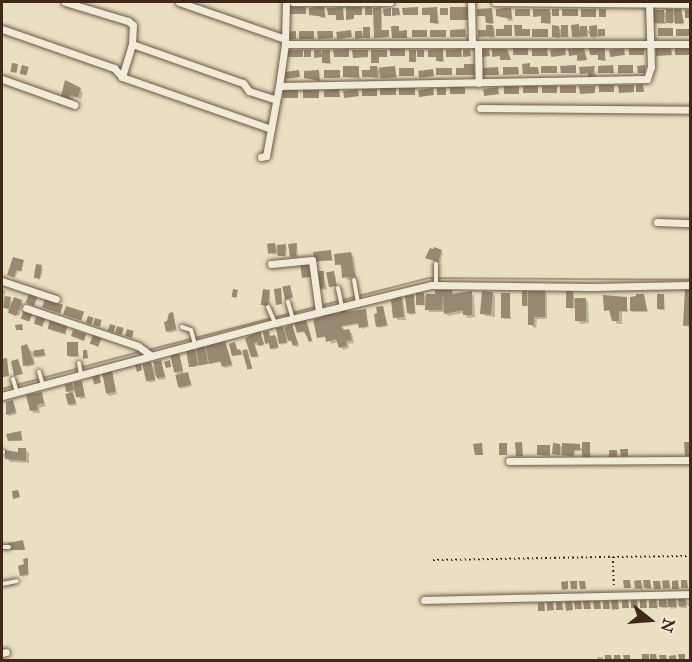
<!DOCTYPE html>
<style>
body{margin:0}
#map{position:relative;width:692px;height:662px;overflow:hidden;background:#eadfc3;font-family:"IM FELL Great Primer",serif}
div>[style]{position:absolute}
.shadow>*{inset:0;background:#0003}
.stream>*{height:2px;margin:-1px;padding:0 1px;transform-origin:1px;border-radius:1px;background:#b1a18a}
.building>*{inset:0;background:#998872;transform-origin:0 0}
.path>*{height:1.5px;margin-top:-0.75px;transform-origin:0;background:repeating-linear-gradient(90deg,#41291a 0 1.5px,transparent 0 4.5px)}
.roads{filter:drop-shadow(0 0 2px #6b5644) drop-shadow(0 0 2px #6b5644)}
.lane>*{height:4px;margin:-2px;padding:0 2px;transform-origin:2px;border-radius:2px;background:#f1ead8}
.street>*{height:7px;margin:-3.5px;padding:0 3.5px;transform-origin:3.5px;border-radius:3.5px;background:#f1ead8}
span{translate:-50% -50%;white-space:nowrap;text-align:center;line-height:1.15;-webkit-text-stroke:5px #f1ead8;paint-order:stroke}
.frame{position:absolute;inset:0;border:3px solid #41291a;pointer-events:none}
.north{position:absolute;left:620px;top:590px;width:60px;height:60px;-webkit-text-stroke:4px #f1ead8;paint-order:stroke;rotate:107deg;font-size:16px;font-weight:700;line-height:24px;text-align:center;color:#41291a}
.north::after{content:'';display:block;margin:auto;width:21px;height:27px;background:#41291a;clip-path:polygon(50% 0,100% 100%,50% 72%,0 100%)}
</style>
<div id="map">
<div class="shadow">
<div style="clip-path:polygon(324px 8px,326px 18px,321px 18px,319px 14px)"></div>
<div style="clip-path:polygon(371px 9px,375px 12px,380px 9px,385px 13px,386px 16px,382px 12px,382px 32px,389px 32px,389px 37px,375px 37px,375px 14px,367px 15px)"></div>
<div style="clip-path:polygon(437px 9px,439px 24px,434px 24px,432px 15px,424px 15px)"></div>
<div style="clip-path:polygon(492px 10px,494px 24px,490px 24px,495px 29px,495px 38px,490px 38px,485px 33px,486px 37px,480px 37px,492px 27px,487px 22px)"></div>
<div style="clip-path:polygon(511px 10px,513px 21px,508px 21px,506px 16px)"></div>
<div style="clip-path:polygon(549px 10px,553px 14px,551px 13px,551px 24px,545px 24px,543px 16px,535px 16px)"></div>
<div style="clip-path:polygon(664px 11px,668px 15px,668px 11px,680px 11px,683px 25px,675px 22px,670px 24px,666px 20px,666px 24px,657px 24px,656px 23px)"></div>
<div style="clip-path:polygon(573px 26px,586px 28px,591px 33px,596px 27px,598px 30px,605px 31px,605px 36px,593px 38px,588px 33px,588px 37px,575px 38px)"></div>
<div style="clip-path:polygon(558px 27px,562px 31px,567px 27px,569px 38px,561px 34px,561px 38px,556px 38px,554px 36px)"></div>
<div style="clip-path:polygon(604px 49px,606px 61px,601px 61px,599px 55px,591px 55px)"></div>
<div style="clip-path:polygon(329px 51px,331px 64px,326px 64px,324px 57px,316px 57px,321px 52px,324px 55px)"></div>
<div style="clip-path:polygon(443px 51px,444px 62px,439px 62px,437px 57px)"></div>
<div style="clip-path:polygon(377px 67px,381px 72px,395px 67px,397px 78px,383px 79px,379px 74px,379px 78px,374px 78px,369px 74px,370px 77px,364px 77px)"></div>
<div style="clip-path:polygon(594px 67px,596px 75px,594px 79px,591px 79px,589px 73px,582px 74px)"></div>
<div style="clip-path:polygon(358px 68px,360px 79px,345px 77px)"></div>
<div style="clip-path:polygon(80px 89px,83px 93px,81px 99px,74px 97px,72px 101px,62px 96px)"></div>
<div style="clip-path:polygon(275px 245px,279px 250px,287px 247px,286px 257px,270px 253px)"></div>
<div style="clip-path:polygon(297px 245px,298px 258px,293px 258px,291px 256px)"></div>
<div style="clip-path:polygon(431px 249px,443px 253px,440px 263px,427px 257px)"></div>
<div style="clip-path:polygon(330px 252px,333px 261px,315px 260px)"></div>
<div style="clip-path:polygon(351px 253px,354px 257px,357px 279px,347px 280px,342px 267px,337px 264px)"></div>
<div style="clip-path:polygon(23px 262px,22px 272px,18px 271px,15px 278px,11px 277px,9px 275px)"></div>
<div style="clip-path:polygon(37px 266px,43px 269px,40px 280px,34px 277px)"></div>
<div style="clip-path:polygon(323px 272px,327px 289px,321px 290px,319px 288px)"></div>
<div style="clip-path:polygon(2px 289px,6px 291px,4px 297px,14px 303px,23px 303px,19px 316px,2px 306px)"></div>
<div style="clip-path:polygon(270px 291px,270px 307px,265px 307px,263px 305px)"></div>
<div style="clip-path:polygon(452px 291px,455px 295px,471px 293px,474px 296px,475px 317px,468px 318px,463px 313px,448px 316px,445px 312px,429px 312px,427px 306px,418px 305px,423px 294px,427px 298px)"></div>
<div style="clip-path:polygon(544px 291px,547px 294px,547px 319px,537px 319px,536px 328px,533px 327px,530px 324px,530px 307px,523px 305px,527px 292px,530px 295px)"></div>
<div style="clip-path:polygon(686px 291px,690px 291px,690px 328px,684px 325px)"></div>
<div style="clip-path:polygon(573px 292px,575px 300px,585px 299px,588px 302px,589px 323px,581px 324px,578px 321px,577px 309px,568px 308px)"></div>
<div style="clip-path:polygon(492px 293px,495px 296px,495px 317px,486px 316px,483px 313px)"></div>
<div style="clip-path:polygon(509px 295px,511px 319px,504px 319px,502px 317px)"></div>
<div style="clip-path:polygon(644px 295px,648px 312px,633px 312px,631px 311px)"></div>
<div style="clip-path:polygon(400px 296px,403px 299px,406px 320px,398px 320px,395px 317px)"></div>
<div style="clip-path:polygon(413px 296px,416px 314px,410px 315px,408px 313px)"></div>
<div style="clip-path:polygon(664px 296px,665px 310px,660px 310px,658px 309px)"></div>
<div style="clip-path:polygon(626px 298px,628px 312px,622px 312px,622px 324px,617px 324px,610px 311px,605px 310px)"></div>
<div style="clip-path:polygon(383px 307px,388px 326px,379px 328px,378px 326px)"></div>
<div style="clip-path:polygon(365px 310px,369px 327px,362px 329px,360px 324px,343px 327px,345px 332px,349px 330px,352px 334px,354px 343px,348px 344px,349px 348px,343px 350px,338px 342px,331px 344px,327px 337px,318px 338px,341px 318px,340px 311px)"></div>
<div style="clip-path:polygon(173px 313px,177px 331px,169px 333px,169px 322px)"></div>
<div style="clip-path:polygon(306px 321px,307px 323px,313px 343px,306px 333px,299px 332px)"></div>
<div style="clip-path:polygon(292px 326px,299px 346px,296px 347px,286px 337px,288px 343px,282px 345px,277px 340px,279px 348px,273px 350px,271px 344px,266px 343px,268px 333px,270px 337px,275px 336px,280px 342px,282px 328px,287px 334px)"></div>
<div style="clip-path:polygon(67px 327px,66px 335px,50px 330px)"></div>
<div style="clip-path:polygon(260px 333px,264px 346px,255px 345px,259px 357px,254px 358px,248px 353px,252px 369px,250px 370px,246px 351px,252px 356px,247px 339px)"></div>
<div style="clip-path:polygon(224px 343px,233px 366px,225px 368px,222px 362px,191px 367px,188px 352px)"></div>
<div style="clip-path:polygon(77px 344px,79px 357px,70px 357px,69px 355px)"></div>
<div style="clip-path:polygon(235px 344px,238px 351px,245px 355px,233px 356px)"></div>
<div style="clip-path:polygon(27px 346px,33px 353px,43px 350px,46px 356px,37px 358px,33px 353px,35px 365px,26px 367px)"></div>
<div style="clip-path:polygon(178px 355px,184px 374px,189px 375px,192px 386px,180px 389px,179px 376px,175px 372px)"></div>
<div style="clip-path:polygon(161px 361px,166px 379px,159px 380px,154px 375px,156px 381px,149px 383px,151px 364px,156px 369px)"></div>
<div style="clip-path:polygon(111px 373px,117px 394px,109px 396px,107px 394px)"></div>
<div style="clip-path:polygon(81px 383px,86px 398px,80px 399px,77px 391px,72px 392px,77px 405px,70px 406px,70px 394px,67px 391px,72px 384px,76px 389px)"></div>
<div style="clip-path:polygon(41px 393px,46px 406px,39px 408px,40px 413px,34px 413px,31px 410px)"></div>
<div style="clip-path:polygon(13px 401px,17px 414px,9px 416px,7px 414px)"></div>
<div style="clip-path:polygon(20px 433px,23px 441px,9px 441px)"></div>
<div style="clip-path:polygon(589px 444px,591px 458px,585px 458px,583px 451px,575px 451px,575px 457px,554px 454px,560px 445px,564px 449px,579px 446px,583px 450px)"></div>
<div style="clip-path:polygon(549px 447px,550px 457px,538px 455px)"></div>
<div style="clip-path:polygon(26px 450px,29px 453px,29px 463px,10px 462px,7px 458px)"></div>
<div style="clip-path:polygon(27px 559px,29px 575px,23px 577px,22px 575px)"></div>
<div style="clip-path:polygon(649px 581px,652px 589px,647px 589px,642px 584px,643px 590px,636px 588px,640px 582px,645px 587px)"></div>
<div style="clip-path:polygon(666px 600px,670px 604px,675px 600px,679px 605px,685px 600px,689px 603px,690px 601px,690px 608px,687px 604px,687px 608px,681px 608px,677px 604px,677px 608px,671px 609px,668px 605px,668px 608px,662px 608px,658px 604px,658px 609px,651px 607px,656px 601px,660px 605px)"></div>
<div style="clip-path:polygon(597px 657px,602px 657px,604px 660px,598px 660px)"></div>
</div>
<div class="stream">
<div style="left:148px;top:350px;width:290px;rotate:-14.4deg"></div>
<div style="left:429px;top:278px;width:261px;rotate:0.4deg"></div>
<div style="left:2px;top:389px;width:145px;rotate:-15.2deg"></div>
</div>
<div class="building">
<div style="left:306px;top:7px;width:7px;height:16px;rotate:90deg"></div>
<div style="clip-path:polygon(317px 7px,324px 7px,325px 17px,309px 15px,309px 8px)"></div>
<div style="clip-path:polygon(343px 7px,344px 20px,336px 20px,336px 15px,328px 15px,327px 8px)"></div>
<div style="clip-path:polygon(346px 7px,362px 7px,362px 15px,354px 15px,354px 19px,346px 20px)"></div>
<div style="left:372px;top:7px;width:8px;height:7px;rotate:90deg"></div>
<div style="clip-path:polygon(381px 7px,381px 30px,389px 30px,389px 37px,374px 38px,373px 8px)"></div>
<div style="clip-path:polygon(418px 7px,418px 15px,403px 15px,402px 8px)"></div>
<div style="clip-path:polygon(437px 7px,438px 23px,430px 23px,430px 15px,422px 15px,422px 8px)"></div>
<div style="left:450px;top:7px;width:18px;height:13px"></div>
<div style="clip-path:polygon(391px 8px,391px 16px,384px 16px,383px 9px)"></div>
<div style="clip-path:polygon(392px 8px,399px 8px,400px 15px,392px 16px)"></div>
<div style="left:440px;top:8px;width:8px;height:7px"></div>
<div style="clip-path:polygon(492px 8px,493px 23px,486px 23px,485px 16px,477px 16px,477px 9px)"></div>
<div style="clip-path:polygon(504px 8px,511px 8px,512px 19px,496px 16px,496px 9px)"></div>
<div style="left:515px;top:9px;width:15px;height:7px"></div>
<div style="clip-path:polygon(533px 9px,550px 9px,550px 23px,541px 23px,541px 16px,533px 17px)"></div>
<div style="left:552px;top:9px;width:7px;height:7px"></div>
<div style="left:578px;top:9px;width:7px;height:16px;rotate:90deg"></div>
<div style="left:596px;top:9px;width:8px;height:15px;rotate:90deg"></div>
<div style="left:599px;top:9px;width:7px;height:8px"></div>
<div style="left:673px;top:9px;width:14px;height:7px;rotate:90deg"></div>
<div style="clip-path:polygon(674px 9px,681px 9px,684px 23px,675px 24px)"></div>
<div style="left:654px;top:10px;width:10px;height:13px"></div>
<div style="left:685px;top:10px;width:5px;height:8px"></div>
<div style="clip-path:polygon(579px 24px,579px 33px,580px 26px,587px 26px,587px 36px,572px 37px,571px 25px)"></div>
<div style="clip-path:polygon(486px 25px,493px 25px,494px 36px,478px 37px,478px 30px,486px 30px)"></div>
<div style="clip-path:polygon(504px 25px,512px 25px,512px 36px,496px 36px,496px 29px,504px 29px)"></div>
<div style="clip-path:polygon(514px 25px,522px 25px,522px 29px,530px 29px,530px 36px,515px 36px)"></div>
<div style="clip-path:polygon(552px 25px,559px 26px,560px 37px,552px 37px)"></div>
<div style="left:561px;top:25px;width:7px;height:12px"></div>
<div style="clip-path:polygon(597px 25px,597px 36px,590px 37px,589px 26px)"></div>
<div style="clip-path:polygon(391px 26px,399px 26px,399px 31px,407px 30px,407px 38px,392px 38px)"></div>
<div style="left:363px;top:27px;width:7px;height:11px"></div>
<div style="left:673px;top:28px;width:8px;height:15px;rotate:90deg"></div>
<div style="clip-path:polygon(465px 29px,466px 37px,450px 37px,450px 30px)"></div>
<div style="left:532px;top:29px;width:16px;height:8px"></div>
<div style="left:598px;top:29px;width:7px;height:7px"></div>
<div style="left:690px;top:29px;width:7px;height:14px;rotate:90deg"></div>
<div style="left:351px;top:30px;width:7px;height:15px;rotate:82deg"></div>
<div style="left:427px;top:30px;width:7px;height:15px;rotate:90deg"></div>
<div style="left:446px;top:30px;width:7px;height:16px;rotate:90deg"></div>
<div style="clip-path:polygon(296px 31px,296px 39px,289px 39px,288px 32px)"></div>
<div style="left:299px;top:31px;width:15px;height:8px"></div>
<div style="clip-path:polygon(317px 31px,333px 31px,333px 38px,318px 39px)"></div>
<div style="clip-path:polygon(355px 31px,362px 31px,363px 38px,355px 39px)"></div>
<div style="clip-path:polygon(605px 47px,605px 60px,598px 60px,598px 55px,590px 55px,589px 48px)"></div>
<div style="left:528px;top:48px;width:7px;height:15px;rotate:90deg"></div>
<div style="clip-path:polygon(547px 48px,548px 56px,532px 56px,532px 49px)"></div>
<div style="left:565px;top:48px;width:7px;height:15px;rotate:82deg"></div>
<div style="clip-path:polygon(576px 48px,584px 48px,587px 60px,577px 61px,577px 55px,569px 56px,568px 49px)"></div>
<div style="left:624px;top:48px;width:7px;height:15px;rotate:82deg"></div>
<div style="left:644px;top:48px;width:7px;height:15px;rotate:90deg"></div>
<div style="clip-path:polygon(656px 48px,671px 48px,672px 55px,656px 56px)"></div>
<div style="left:690px;top:48px;width:7px;height:15px;rotate:90deg"></div>
<div style="clip-path:polygon(349px 49px,349px 57px,334px 57px,333px 50px)"></div>
<div style="left:405px;top:49px;width:7px;height:15px;rotate:90deg"></div>
<div style="clip-path:polygon(443px 49px,443px 61px,436px 61px,436px 57px,428px 57px,428px 50px)"></div>
<div style="clip-path:polygon(461px 49px,462px 57px,446px 57px,446px 50px)"></div>
<div style="clip-path:polygon(470px 49px,471px 56px,463px 57px,463px 50px)"></div>
<div style="clip-path:polygon(489px 49px,490px 56px,482px 57px,482px 50px)"></div>
<div style="clip-path:polygon(492px 49px,507px 49px,511px 60px,500px 60px,500px 56px,492px 57px)"></div>
<div style="left:303px;top:50px;width:7px;height:16px;rotate:90deg"></div>
<div style="left:304px;top:50px;width:7px;height:7px"></div>
<div style="clip-path:polygon(314px 50px,321px 50px,322px 57px,314px 58px)"></div>
<div style="left:322px;top:50px;width:8px;height:13px"></div>
<div style="clip-path:polygon(352px 50px,368px 50px,368px 57px,353px 58px)"></div>
<div style="clip-path:polygon(371px 50px,387px 50px,387px 57px,379px 57px,379px 63px,371px 63px)"></div>
<div style="left:409px;top:50px;width:7px;height:12px"></div>
<div style="left:417px;top:50px;width:7px;height:7px"></div>
<div style="left:12px;top:63px;width:6px;height:9px;rotate:9deg"></div>
<div style="clip-path:polygon(530px 63px,530px 67px,538px 67px,539px 74px,523px 74px,522px 64px)"></div>
<div style="clip-path:polygon(464px 64px,474px 64px,475px 75px,456px 75px,456px 68px,464px 68px)"></div>
<div style="left:22px;top:65px;width:7px;height:9px;rotate:16deg"></div>
<div style="clip-path:polygon(576px 65px,576px 73px,561px 73px,560px 66px)"></div>
<div style="clip-path:polygon(613px 65px,614px 73px,598px 73px,598px 66px)"></div>
<div style="left:633px;top:65px;width:8px;height:15px;rotate:90deg"></div>
<div style="clip-path:polygon(645px 65px,645px 73px,638px 73px,637px 66px)"></div>
<div style="left:359px;top:66px;width:11px;height:16px;rotate:90deg"></div>
<div style="clip-path:polygon(370px 66px,377px 66px,378px 77px,362px 77px,362px 70px,370px 70px)"></div>
<div style="left:395px;top:66px;width:11px;height:16px;rotate:85deg"></div>
<div style="left:557px;top:66px;width:7px;height:16px;rotate:90deg"></div>
<div style="clip-path:polygon(595px 66px,592px 77px,588px 78px,588px 73px,580px 74px,579px 67px)"></div>
<div style="clip-path:polygon(498px 67px,499px 75px,483px 75px,483px 68px)"></div>
<div style="clip-path:polygon(503px 67px,518px 67px,519px 74px,503px 75px)"></div>
<div style="left:414px;top:68px;width:8px;height:15px;rotate:90deg"></div>
<div style="left:452px;top:68px;width:7px;height:16px;rotate:90deg"></div>
<div style="left:433px;top:69px;width:7px;height:15px;rotate:82deg"></div>
<div style="left:299px;top:70px;width:7px;height:15px;rotate:82deg"></div>
<div style="clip-path:polygon(319px 70px,320px 81px,304px 78px,304px 71px)"></div>
<div style="left:340px;top:70px;width:8px;height:16px;rotate:90deg"></div>
<div style="clip-path:polygon(65px 80px,81px 88px,78px 97px,70px 95px,69px 99px,61px 96px)"></div>
<div style="clip-path:polygon(643px 84px,644px 92px,636px 92px,636px 85px)"></div>
<div style="left:614px;top:85px;width:7px;height:15px;rotate:90deg"></div>
<div style="clip-path:polygon(618px 85px,634px 85px,634px 92px,619px 93px)"></div>
<div style="left:519px;top:86px;width:8px;height:15px;rotate:90deg"></div>
<div style="left:538px;top:86px;width:7px;height:15px;rotate:90deg"></div>
<div style="left:557px;top:86px;width:7px;height:15px;rotate:90deg"></div>
<div style="left:576px;top:86px;width:7px;height:16px;rotate:90deg"></div>
<div style="clip-path:polygon(579px 86px,595px 86px,595px 93px,580px 94px)"></div>
<div style="left:465px;top:87px;width:7px;height:15px;rotate:90deg"></div>
<div style="left:498px;top:87px;width:7px;height:15px;rotate:82deg"></div>
<div style="left:396px;top:88px;width:7px;height:16px;rotate:90deg"></div>
<div style="left:415px;top:88px;width:7px;height:16px;rotate:90deg"></div>
<div style="left:433px;top:88px;width:7px;height:15px;rotate:82deg"></div>
<div style="left:437px;top:88px;width:9px;height:7px"></div>
<div style="clip-path:polygon(339px 89px,340px 97px,324px 97px,324px 90px)"></div>
<div style="left:358px;top:89px;width:7px;height:15px;rotate:82deg"></div>
<div style="left:362px;top:89px;width:15px;height:7px"></div>
<div style="left:298px;top:90px;width:8px;height:15px;rotate:90deg"></div>
<div style="left:303px;top:90px;width:16px;height:8px"></div>
<div style="left:275px;top:243px;width:10px;height:8px;rotate:84deg"></div>
<div style="clip-path:polygon(297px 243px,296px 256px,290px 257px,288px 244px)"></div>
<div style="clip-path:polygon(286px 244px,285px 256px,278px 256px,277px 245px)"></div>
<div style="clip-path:polygon(434px 247px,442px 250px,438px 262px,425px 258px,430px 248px,433px 249px)"></div>
<div style="left:331px;top:250px;width:10px;height:18px;rotate:84deg"></div>
<div style="clip-path:polygon(351px 252px,355px 276px,342px 278px,341px 264px,335px 265px,334px 254px)"></div>
<div style="clip-path:polygon(13px 257px,24px 260px,21px 271px,16px 270px,14px 277px,7px 275px)"></div>
<div style="clip-path:polygon(307px 262px,311px 277px,302px 278px,300px 263px)"></div>
<div style="left:36px;top:264px;width:6px;height:14px;rotate:9deg"></div>
<div style="left:316px;top:271px;width:8px;height:17px"></div>
<div style="left:334px;top:271px;width:15px;height:8px;rotate:79deg"></div>
<div style="left:290px;top:285px;width:13px;height:8px;rotate:77deg"></div>
<div style="clip-path:polygon(281px 288px,282px 304px,276px 305px,274px 289px)"></div>
<div style="left:233px;top:289px;width:5px;height:8px;rotate:11deg"></div>
<div style="left:263px;top:289px;width:7px;height:16px;rotate:8deg"></div>
<div style="clip-path:polygon(545px 289px,545px 317px,534px 317px,534px 325px,528px 325px,528px 290px)"></div>
<div style="clip-path:polygon(685px 289px,690px 290px,690px 325px,683px 326px)"></div>
<div style="clip-path:polygon(435px 290px,452px 290px,452px 294px,472px 291px,472px 315px,463px 315px,463px 310px,444px 314px,443px 294px,442px 310px,425px 310px,426px 294px,435px 294px)"></div>
<div style="left:522px;top:290px;width:5px;height:16px"></div>
<div style="left:482px;top:291px;width:11px;height:23px;rotate:5deg"></div>
<div style="left:566px;top:291px;width:7px;height:17px"></div>
<div style="left:416px;top:293px;width:8px;height:12px"></div>
<div style="left:501px;top:293px;width:9px;height:25px"></div>
<div style="left:29px;top:294px;width:9px;height:9px;rotate:21deg"></div>
<div style="clip-path:polygon(401px 294px,404px 317px,393px 318px,391px 300px,395px 299px,394px 295px)"></div>
<div style="clip-path:polygon(636px 294px,644px 294px,647px 311px,630px 311px,630px 297px,636px 296px)"></div>
<div style="left:657px;top:294px;width:7px;height:15px"></div>
<div style="clip-path:polygon(414px 295px,415px 313px,407px 313px,405px 296px)"></div>
<div style="clip-path:polygon(603px 295px,627px 297px,627px 311px,619px 311px,619px 321px,612px 321px,609px 310px,604px 311px)"></div>
<div style="left:5px;top:296px;width:6px;height:12px;rotate:9deg"></div>
<div style="left:14px;top:297px;width:9px;height:17px;rotate:21deg"></div>
<div style="left:575px;top:298px;width:11px;height:23px"></div>
<div style="left:45px;top:299px;width:19px;height:9px;rotate:18deg"></div>
<div style="left:66px;top:306px;width:19px;height:9px;rotate:18deg"></div>
<div style="clip-path:polygon(383px 306px,387px 325px,376px 327px,374px 314px,377px 313px,376px 307px)"></div>
<div style="clip-path:polygon(346px 308px,347px 312px,366px 309px,368px 326px,359px 328px,358px 323px,341px 326px,343px 330px,349px 329px,352px 340px,346px 341px,347px 346px,339px 348px,336px 339px,326px 342px,325px 336px,317px 338px,313px 319px,321px 317px,321px 315px,339px 313px,338px 310px)"></div>
<div style="left:24px;top:310px;width:9px;height:9px;rotate:21deg"></div>
<div style="clip-path:polygon(173px 312px,176px 329px,166px 332px,164px 322px,167px 321px,169px 313px)"></div>
<div style="left:37px;top:315px;width:9px;height:9px;rotate:21deg"></div>
<div style="left:88px;top:316px;width:6px;height:7px;rotate:18deg"></div>
<div style="left:95px;top:318px;width:7px;height:7px;rotate:16deg"></div>
<div style="left:50px;top:320px;width:18px;height:9px;rotate:16deg"></div>
<div style="clip-path:polygon(306px 320px,312px 341px,309px 342px,304px 331px,297px 333px,294px 322px)"></div>
<div style="clip-path:polygon(22px 324px,23px 330px,16px 330px,15px 325px)"></div>
<div style="left:110px;top:324px;width:6px;height:7px;rotate:18deg"></div>
<div style="clip-path:polygon(292px 324px,298px 344px,293px 346px,291px 340px,288px 341px,284px 328px)"></div>
<div style="left:117px;top:326px;width:7px;height:7px;rotate:16deg"></div>
<div style="clip-path:polygon(283px 327px,287px 342px,279px 344px,276px 328px)"></div>
<div style="left:127px;top:329px;width:7px;height:7px;rotate:16deg"></div>
<div style="clip-path:polygon(73px 330px,86px 334px,84px 341px,71px 336px)"></div>
<div style="clip-path:polygon(260px 331px,264px 344px,259px 346px,257px 342px,254px 343px,258px 356px,251px 357px,245px 338px)"></div>
<div style="clip-path:polygon(269px 331px,270px 336px,275px 335px,278px 347px,270px 349px,269px 343px,265px 344px,263px 332px)"></div>
<div style="left:93px;top:335px;width:9px;height:9px;rotate:21deg"></div>
<div style="clip-path:polygon(225px 341px,232px 364px,222px 367px,220px 361px,209px 364px,206px 346px)"></div>
<div style="left:67px;top:342px;width:11px;height:14px"></div>
<div style="clip-path:polygon(235px 342px,237px 350px,240px 349px,242px 354px,232px 356px,229px 344px)"></div>
<div style="clip-path:polygon(27px 344px,34px 364px,23px 366px,21px 346px)"></div>
<div style="left:205px;top:346px;width:18px;height:9px;rotate:81deg"></div>
<div style="left:44px;top:349px;width:6px;height:11px;rotate:81deg"></div>
<div style="left:195px;top:349px;width:17px;height:9px;rotate:80deg"></div>
<div style="left:247px;top:349px;width:20px;height:5px;rotate:75deg"></div>
<div style="clip-path:polygon(83px 350px,87px 350px,88px 358px,83px 359px)"></div>
<div style="left:179px;top:353px;width:18px;height:9px;rotate:77deg"></div>
<div style="clip-path:polygon(7px 358px,9px 376px,3px 377px,2px 359px)"></div>
<div style="clip-path:polygon(18px 359px,23px 374px,14px 376px,11px 361px)"></div>
<div style="left:161px;top:360px;width:17px;height:8px;rotate:77deg"></div>
<div style="clip-path:polygon(170px 360px,171px 367px,166px 368px,164px 362px)"></div>
<div style="left:151px;top:362px;width:18px;height:9px;rotate:77deg"></div>
<div style="clip-path:polygon(141px 364px,142px 370px,137px 372px,135px 365px)"></div>
<div style="left:112px;top:371px;width:21px;height:10px;rotate:79deg"></div>
<div style="left:188px;top:372px;width:13px;height:13px;rotate:77deg"></div>
<div style="left:99px;top:375px;width:8px;height:7px;rotate:76deg"></div>
<div style="left:82px;top:381px;width:15px;height:9px;rotate:79deg"></div>
<div style="clip-path:polygon(72px 383px,74px 390px,66px 392px,65px 385px)"></div>
<div style="clip-path:polygon(42px 392px,44px 403px,37px 405px,38px 410px,30px 411px,26px 395px)"></div>
<div style="left:73px;top:392px;width:11px;height:8px;rotate:75deg"></div>
<div style="clip-path:polygon(13px 400px,16px 412px,6px 415px,6px 402px)"></div>
<div style="clip-path:polygon(21px 431px,22px 440px,8px 441px,6px 434px)"></div>
<div style="left:522px;top:442px;width:14px;height:7px;rotate:86deg"></div>
<div style="left:582px;top:442px;width:8px;height:15px"></div>
<div style="clip-path:polygon(684px 442px,690px 442px,690px 456px,685px 456px)"></div>
<div style="clip-path:polygon(482px 443px,483px 455px,475px 455px,473px 444px)"></div>
<div style="left:499px;top:443px;width:8px;height:12px"></div>
<div style="clip-path:polygon(553px 443px,560px 444px,560px 455px,552px 454px)"></div>
<div style="clip-path:polygon(562px 443px,580px 444px,580px 450px,574px 450px,573px 456px,562px 455px)"></div>
<div style="left:537px;top:445px;width:13px;height:10px"></div>
<div style="clip-path:polygon(18px 448px,26px 448px,26px 461px,5px 459px,5px 450px,18px 452px)"></div>
<div style="clip-path:polygon(620px 449px,628px 449px,628px 456px,621px 457px)"></div>
<div style="left:609px;top:450px;width:8px;height:7px"></div>
<div style="clip-path:polygon(18px 490px,20px 497px,13px 499px,12px 491px)"></div>
<div style="clip-path:polygon(23px 540px,25px 550px,10px 550px,8px 543px)"></div>
<div style="clip-path:polygon(28px 558px,28px 574px,20px 576px,18px 566px,24px 564px,23px 559px)"></div>
<div style="clip-path:polygon(623px 580px,630px 580px,631px 588px,624px 588px)"></div>
<div style="left:641px;top:580px;width:8px;height:7px;rotate:83deg"></div>
<div style="clip-path:polygon(643px 580px,650px 580px,651px 588px,644px 588px)"></div>
<div style="left:669px;top:580px;width:8px;height:7px;rotate:83deg"></div>
<div style="clip-path:polygon(678px 580px,679px 589px,672px 589px,672px 581px)"></div>
<div style="clip-path:polygon(681px 580px,687px 580px,688px 588px,681px 588px)"></div>
<div style="clip-path:polygon(568px 581px,568px 589px,562px 590px,561px 582px)"></div>
<div style="clip-path:polygon(570px 581px,577px 581px,577px 589px,571px 589px)"></div>
<div style="clip-path:polygon(579px 581px,585px 581px,586px 589px,580px 589px)"></div>
<div style="clip-path:polygon(653px 581px,660px 581px,661px 589px,654px 589px)"></div>
<div style="left:685px;top:598px;width:8px;height:7px;rotate:83deg"></div>
<div style="clip-path:polygon(646px 599px,647px 608px,640px 608px,640px 600px)"></div>
<div style="clip-path:polygon(656px 599px,657px 608px,649px 608px,649px 601px)"></div>
<div style="clip-path:polygon(666px 599px,667px 607px,659px 607px,659px 600px)"></div>
<div style="left:676px;top:599px;width:8px;height:8px;rotate:90deg"></div>
<div style="left:618px;top:600px;width:9px;height:7px;rotate:84deg"></div>
<div style="clip-path:polygon(622px 600px,628px 600px,629px 608px,622px 608px)"></div>
<div style="clip-path:polygon(631px 600px,637px 600px,638px 608px,631px 608px)"></div>
<div style="left:572px;top:601px;width:9px;height:7px;rotate:84deg"></div>
<div style="clip-path:polygon(574px 601px,581px 601px,582px 609px,575px 609px)"></div>
<div style="clip-path:polygon(583px 601px,590px 601px,591px 609px,584px 609px)"></div>
<div style="clip-path:polygon(593px 601px,600px 601px,601px 609px,594px 609px)"></div>
<div style="clip-path:polygon(603px 601px,609px 601px,610px 609px,603px 609px)"></div>
<div style="clip-path:polygon(544px 602px,545px 611px,538px 611px,538px 603px)"></div>
<div style="clip-path:polygon(547px 602px,553px 602px,554px 610px,547px 611px)"></div>
<div style="clip-path:polygon(556px 602px,562px 602px,563px 610px,556px 610px)"></div>
<div style="left:642px;top:654px;width:7px;height:6px"></div>
<div style="clip-path:polygon(650px 654px,656px 654px,657px 660px,650px 660px)"></div>
<div style="clip-path:polygon(678px 654px,685px 654px,685px 660px,679px 660px)"></div>
<div style="clip-path:polygon(605px 655px,611px 655px,612px 660px,605px 660px)"></div>
<div style="clip-path:polygon(614px 655px,620px 655px,621px 660px,614px 660px)"></div>
<div style="clip-path:polygon(623px 655px,630px 655px,630px 660px,624px 660px)"></div>
<div style="clip-path:polygon(659px 655px,666px 655px,667px 660px,660px 660px)"></div>
<div style="clip-path:polygon(676px 655px,676px 660px,669px 660px,669px 656px)"></div>
</div>
<div class="path">
<div style="left:613px;top:557px;width:77px;rotate:-0.7deg"></div>
<div style="left:433px;top:560px;width:180px;rotate:-1deg"></div>
<div style="left:613px;top:557px;width:31px;rotate:88deg"></div>
</div>
<div class="roads">
<div class="lane">
<div style="left:436px;top:264px;width:20px;rotate:90deg"></div>
<div style="left:354px;top:280px;width:22px;rotate:80deg"></div>
<div style="left:338px;top:288px;width:19px;rotate:78deg"></div>
<div style="left:288px;top:302px;width:18px;rotate:74deg"></div>
<div style="left:268px;top:307px;width:17px;rotate:66deg"></div>
<div style="left:182px;top:327px;width:9px;rotate:18deg"></div>
<div style="left:191px;top:330px;width:15px;rotate:74deg"></div>
<div style="left:79px;top:363px;width:11px;rotate:80deg"></div>
<div style="left:39px;top:372px;width:14px;rotate:73deg"></div>
<div style="left:13px;top:379px;width:14px;rotate:73deg"></div>
<div style="left:2px;top:452px;width:1px"></div>
<div style="left:2px;top:547px;width:7px"></div>
<div style="left:2px;top:584px;width:15px;rotate:-11deg"></div>
</div>
<div class="street">
<div style="left:65px;top:2px;width:66px;rotate:16.8deg"></div>
<div style="left:128px;top:21px;width:6px;rotate:39deg"></div>
<div style="left:133px;top:25px;width:19px;rotate:93deg"></div>
<div style="left:179px;top:2px;width:112px;rotate:19.2deg"></div>
<div style="left:286px;top:2px;width:42px;rotate:91.4deg"></div>
<div style="left:285px;top:44px;width:42px;rotate:98.1deg"></div>
<div style="left:279px;top:86px;width:368px;rotate:-1.1deg"></div>
<div style="left:647px;top:79px;width:13px;rotate:-72deg"></div>
<div style="left:651px;top:67px;width:63px;rotate:-91.8deg"></div>
<div style="left:293px;top:2px;width:97px"></div>
<div style="left:471px;top:2px;width:42px;rotate:88.6deg"></div>
<div style="left:495px;top:2px;width:195px;rotate:0.6deg"></div>
<div style="left:2px;top:29px;width:119px;rotate:19.2deg"></div>
<div style="left:114px;top:68px;width:12px;rotate:48deg"></div>
<div style="left:122px;top:77px;width:158px;rotate:19.2deg"></div>
<div style="left:285px;top:44px;width:405px"></div>
<div style="left:478px;top:44px;width:39px;rotate:89deg"></div>
<div style="left:122px;top:77px;width:34px;rotate:-73deg"></div>
<div style="left:132px;top:44px;width:118px;rotate:19.4deg"></div>
<div style="left:243px;top:83px;width:10px;rotate:53deg"></div>
<div style="left:249px;top:91px;width:28px;rotate:18deg"></div>
<div style="left:2px;top:79px;width:77px;rotate:19.6deg"></div>
<div style="left:480px;top:108px;width:210px;rotate:0.5deg"></div>
<div style="left:261px;top:157px;width:5px;rotate:-11deg"></div>
<div style="left:266px;top:156px;width:71px;rotate:-79.5deg"></div>
<div style="left:657px;top:222px;width:33px;rotate:2deg"></div>
<div style="left:271px;top:264px;width:41px;rotate:-5.6deg"></div>
<div style="left:312px;top:260px;width:52px;rotate:82.3deg"></div>
<div style="left:2px;top:281px;width:57px;rotate:18.4deg"></div>
<div style="left:26px;top:308px;width:118px;rotate:18.7deg"></div>
<div style="left:138px;top:346px;width:17px;rotate:36deg"></div>
<div style="left:2px;top:396px;width:283px;rotate:-15deg"></div>
<div style="left:275px;top:323px;width:161px;rotate:-13.7deg"></div>
<div style="left:431px;top:285px;width:160px;rotate:0.7deg"></div>
<div style="left:591px;top:287px;width:99px;rotate:-1.2deg"></div>
<div style="left:509px;top:461px;width:181px;rotate:-0.3deg"></div>
<div style="left:424px;top:600px;width:266px;rotate:-1.3deg"></div>
<div style="left:2px;top:653px;width:4px;rotate:-14deg"></div>
</div>
</div>
<div class="frame"></div>
<div class="north">N</div>
</div>
